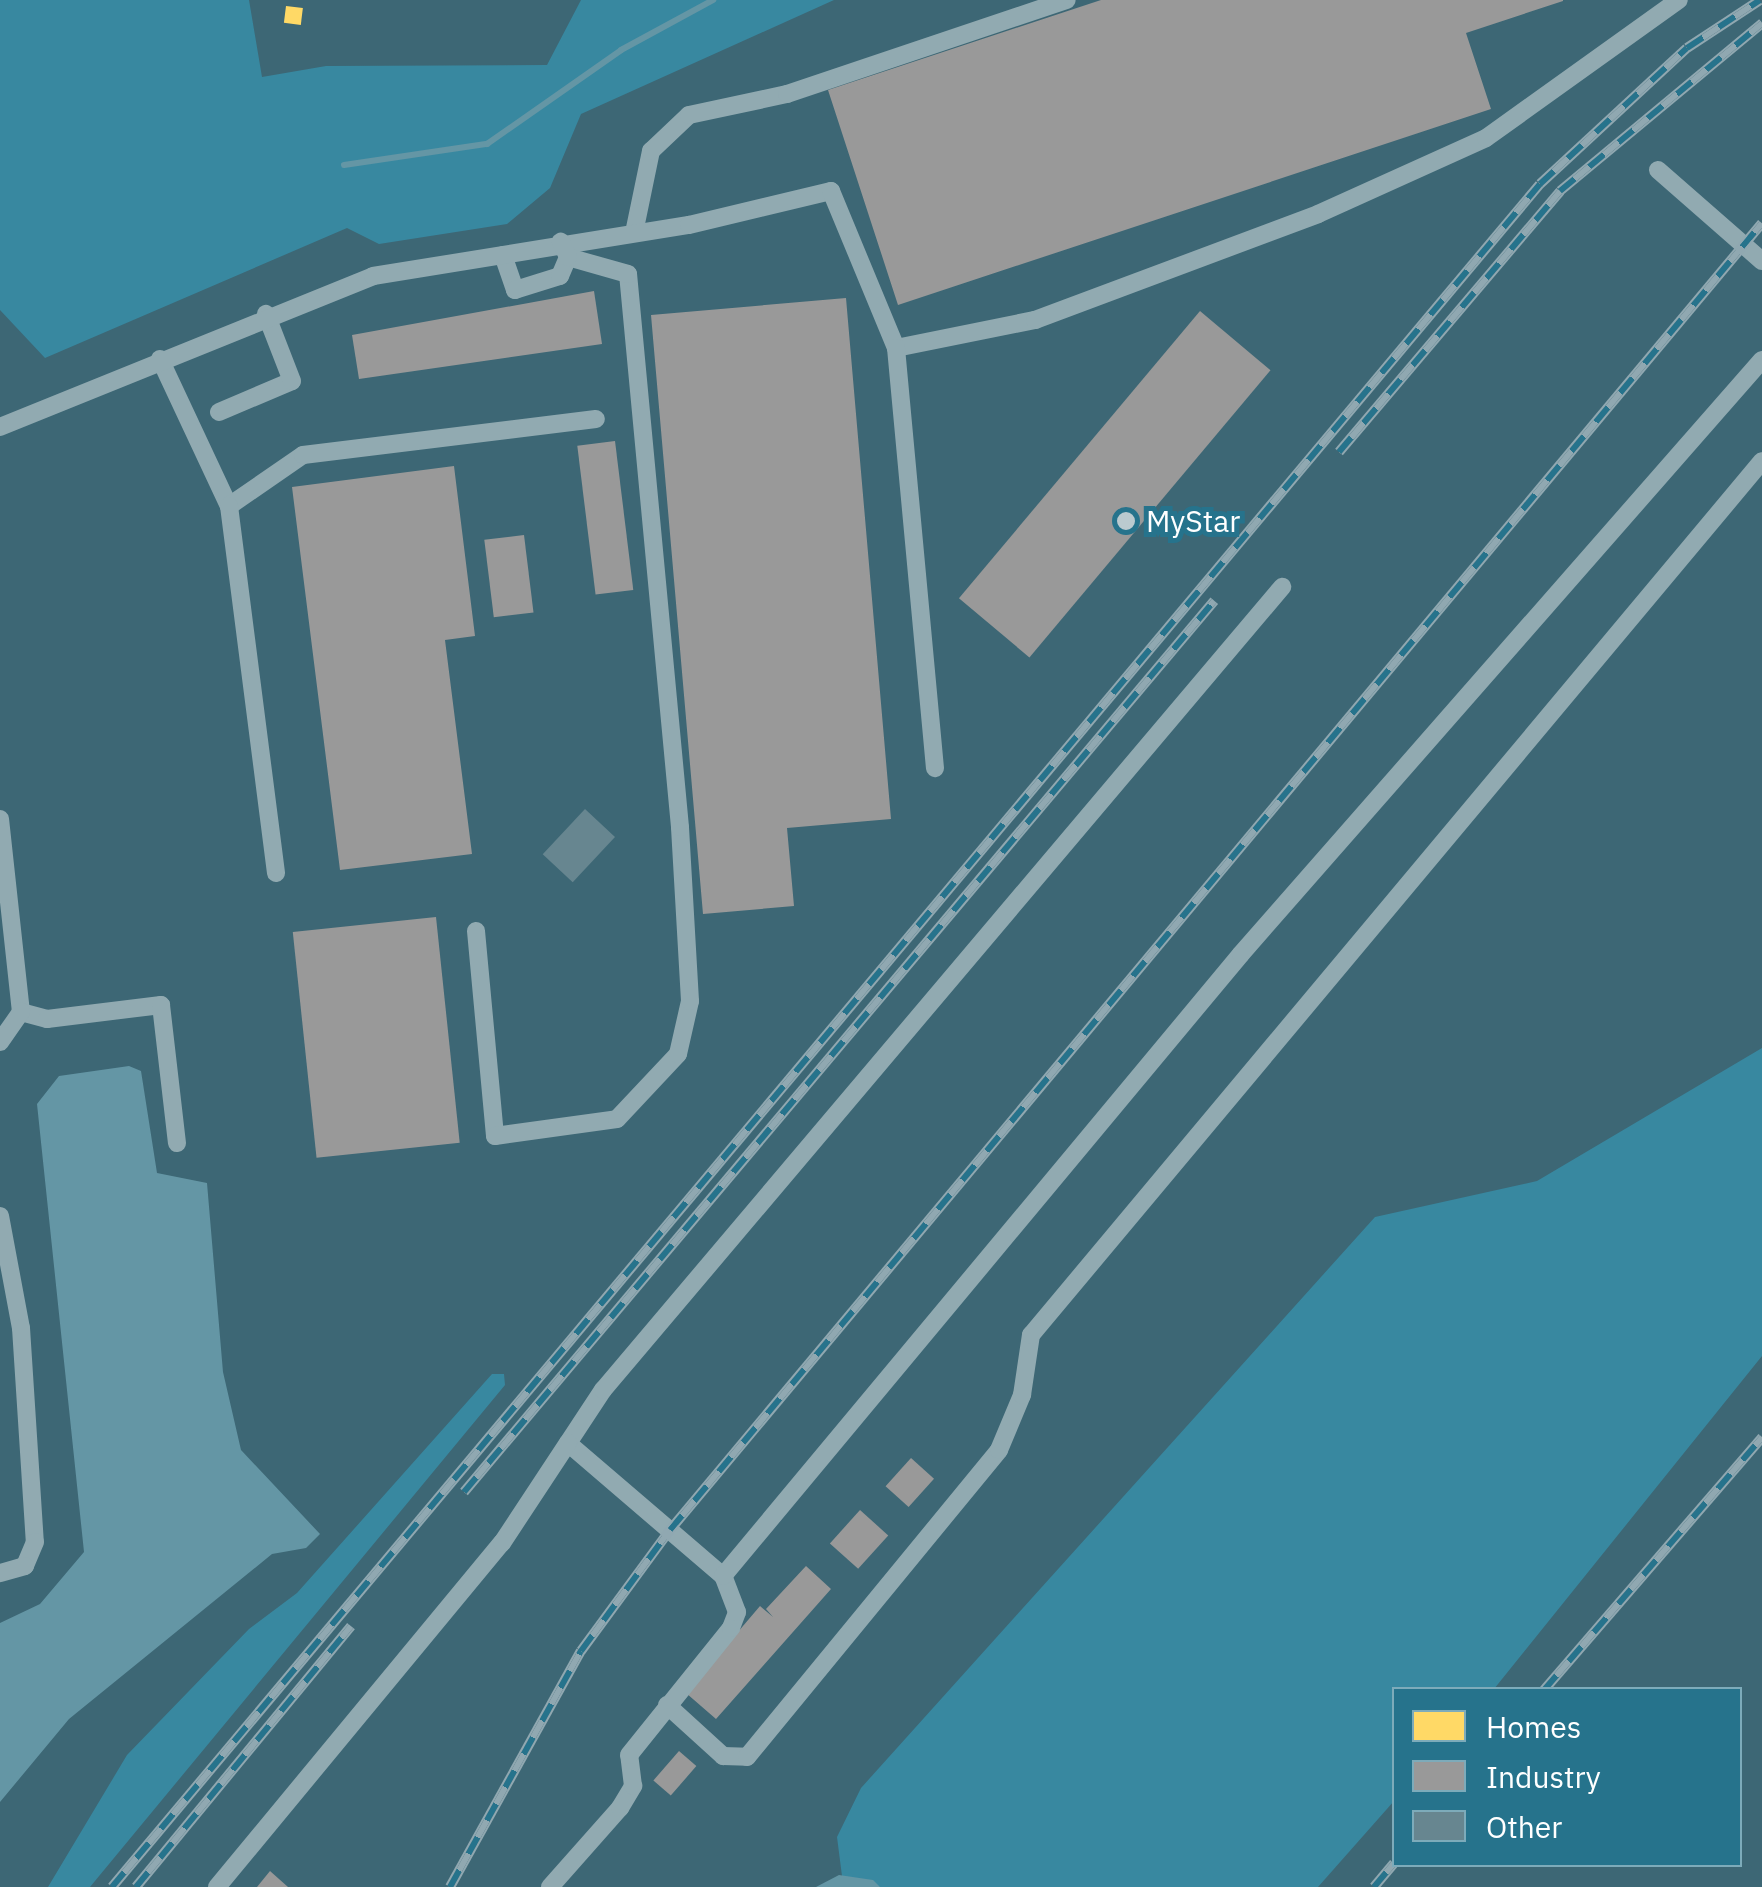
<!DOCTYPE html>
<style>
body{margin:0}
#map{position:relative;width:1762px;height:1887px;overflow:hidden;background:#3d6775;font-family:"IBM Plex Sans",sans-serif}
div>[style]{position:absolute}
.green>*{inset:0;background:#3888a0}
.water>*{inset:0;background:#6496a5}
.homes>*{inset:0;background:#ffd966;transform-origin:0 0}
.industry>*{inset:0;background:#999;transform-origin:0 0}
.stream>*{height:6px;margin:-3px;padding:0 3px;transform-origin:3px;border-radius:3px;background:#6496a5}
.building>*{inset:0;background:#678690;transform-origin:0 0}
.minor>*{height:18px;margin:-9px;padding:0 9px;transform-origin:9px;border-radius:9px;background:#91aab1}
.rail>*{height:10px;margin-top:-5px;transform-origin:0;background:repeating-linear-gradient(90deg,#26738c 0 19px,#90a8b1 0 38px);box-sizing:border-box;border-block:2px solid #90a8b1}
.dots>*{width:28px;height:28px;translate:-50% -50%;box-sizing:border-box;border:5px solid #26738c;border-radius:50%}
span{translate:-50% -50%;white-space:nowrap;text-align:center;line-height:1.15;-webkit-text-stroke:10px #26738c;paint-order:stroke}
.poi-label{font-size:30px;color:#fff}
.left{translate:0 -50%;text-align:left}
.legend{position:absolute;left:1392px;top:1687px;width:350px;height:180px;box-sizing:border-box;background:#26738c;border:2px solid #7dabba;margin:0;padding:12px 18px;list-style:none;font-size:30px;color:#fff}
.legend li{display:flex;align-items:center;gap:20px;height:50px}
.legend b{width:50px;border:2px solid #7dabba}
</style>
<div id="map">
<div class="green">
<div style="clip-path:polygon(0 0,249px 0,262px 77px,326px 66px,547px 65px,581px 0,834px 0,581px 114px,550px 188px,507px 224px,379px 244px,347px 228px,45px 358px,0 310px)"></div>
<div style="clip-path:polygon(1762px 1048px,1762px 1356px,1494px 1689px,1394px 1690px,1394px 1801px,1318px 1887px,880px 1887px,842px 1876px,837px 1837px,861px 1788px,1375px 1217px,1537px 1181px)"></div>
<div style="clip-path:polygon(492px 1374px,504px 1374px,505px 1385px,90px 1887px,48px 1887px,127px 1755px,249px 1629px,297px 1593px)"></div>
</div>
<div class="water">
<div style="clip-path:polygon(129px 1066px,141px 1071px,157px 1173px,207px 1183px,223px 1372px,241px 1450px,320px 1534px,306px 1548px,272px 1554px,69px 1719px,0 1802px,0 1623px,40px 1604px,84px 1552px,37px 1104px,59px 1076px)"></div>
<div style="clip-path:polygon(839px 1875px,873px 1880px,880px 1887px,816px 1887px)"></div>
</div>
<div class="homes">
<div style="left:286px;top:6px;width:17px;height:17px;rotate:7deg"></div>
</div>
<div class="industry">
<div style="clip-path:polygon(1101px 0,1563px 0,1563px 1px,1466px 33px,1491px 109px,898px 305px,828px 90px)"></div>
<div style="clip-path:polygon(594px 291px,602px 344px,359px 379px,352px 335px)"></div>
<div style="clip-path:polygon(846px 298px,891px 819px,787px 828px,794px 906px,703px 914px,651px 315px)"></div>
<div style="left:1200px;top:311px;width:92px;height:375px;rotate:40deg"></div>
<div style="left:615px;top:441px;width:150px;height:38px;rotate:83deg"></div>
<div style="clip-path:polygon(454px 466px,475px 636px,445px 640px,472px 854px,340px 870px,292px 487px)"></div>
<div style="left:524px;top:535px;width:78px;height:40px;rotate:83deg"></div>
<div style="left:436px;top:917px;width:227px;height:144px;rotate:84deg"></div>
<div style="left:911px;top:1458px;width:31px;height:38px;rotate:42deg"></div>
<div style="left:860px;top:1510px;width:38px;height:45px;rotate:42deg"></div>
<div style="clip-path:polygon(806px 1566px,831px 1589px,716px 1719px,686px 1693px,760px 1606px,773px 1617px,766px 1609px)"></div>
<div style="left:679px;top:1751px;width:23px;height:39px;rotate:41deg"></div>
<div style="clip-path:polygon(270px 1871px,288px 1887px,257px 1887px)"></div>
</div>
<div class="stream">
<div style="left:344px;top:165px;width:145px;rotate:-8.4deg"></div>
<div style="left:487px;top:144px;width:164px;rotate:-35deg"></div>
<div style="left:621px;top:50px;width:105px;rotate:-28.5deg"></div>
</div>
<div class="building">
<div style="left:585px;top:809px;width:41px;height:62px;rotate:43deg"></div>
</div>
<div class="minor">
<div style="left:1658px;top:170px;width:138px;rotate:41.2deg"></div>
<div style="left:634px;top:233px;width:84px;rotate:-78.3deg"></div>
<div style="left:651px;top:151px;width:52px;rotate:-43.5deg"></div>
<div style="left:689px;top:115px;width:100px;rotate:-12.1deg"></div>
<div style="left:787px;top:94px;width:295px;rotate:-18.6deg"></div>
<div style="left:503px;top:255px;width:37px;rotate:71deg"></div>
<div style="left:515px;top:290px;width:47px;rotate:-17.3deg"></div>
<div style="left:560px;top:276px;width:21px;rotate:-67deg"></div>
<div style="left:896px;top:348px;width:142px;rotate:-11.4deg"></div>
<div style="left:1035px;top:320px;width:302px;rotate:-20.5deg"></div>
<div style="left:1318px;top:214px;width:184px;rotate:-24.3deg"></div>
<div style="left:1486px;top:138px;width:237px;rotate:-35.6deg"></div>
<div style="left:160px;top:359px;width:162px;rotate:64.9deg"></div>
<div style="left:229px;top:506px;width:90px;rotate:-34.6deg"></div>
<div style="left:303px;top:455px;width:295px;rotate:-7deg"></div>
<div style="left:219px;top:412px;width:79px;rotate:-23deg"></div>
<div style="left:292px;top:381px;width:72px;rotate:-111.2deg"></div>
<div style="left:0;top:427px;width:402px;rotate:-22deg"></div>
<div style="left:373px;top:276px;width:320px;rotate:-9.2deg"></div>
<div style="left:689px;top:225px;width:146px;rotate:-13.5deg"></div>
<div style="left:831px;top:191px;width:170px;rotate:67.5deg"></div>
<div style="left:896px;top:348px;width:422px;rotate:84.7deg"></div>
<div style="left:229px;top:506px;width:370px;rotate:82.7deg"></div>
<div style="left:0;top:819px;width:194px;rotate:83.8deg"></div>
<div style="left:21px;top:1012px;width:27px;rotate:15deg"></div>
<div style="left:47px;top:1019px;width:115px;rotate:-7deg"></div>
<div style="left:161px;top:1005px;width:139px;rotate:83.4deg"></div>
<div style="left:476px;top:931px;width:206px;rotate:84.7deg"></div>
<div style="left:495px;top:1136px;width:123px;rotate:-7.9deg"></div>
<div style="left:617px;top:1119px;width:89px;rotate:-46.8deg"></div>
<div style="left:678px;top:1054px;width:54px;rotate:-77.2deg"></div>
<div style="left:690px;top:1001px;width:174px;rotate:-93.3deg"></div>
<div style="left:680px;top:827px;width:555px;rotate:-95.37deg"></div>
<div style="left:628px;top:274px;width:62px;rotate:-164.2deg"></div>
<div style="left:568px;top:257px;width:17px;rotate:-115deg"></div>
<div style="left:0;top:1042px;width:37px;rotate:-55deg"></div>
<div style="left:0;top:1216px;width:114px;rotate:79.4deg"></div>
<div style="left:21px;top:1328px;width:214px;rotate:86.3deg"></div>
<div style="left:35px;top:1542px;width:26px;rotate:113deg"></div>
<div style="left:25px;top:1566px;width:26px;rotate:164deg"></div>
<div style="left:723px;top:1576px;width:204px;rotate:-139.4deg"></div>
<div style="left:568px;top:1443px;width:64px;rotate:-56.6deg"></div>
<div style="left:603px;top:1390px;width:1052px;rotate:-49.78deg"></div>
<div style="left:667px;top:1705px;width:76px;rotate:42.3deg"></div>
<div style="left:723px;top:1756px;width:24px;rotate:2deg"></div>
<div style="left:747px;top:1757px;width:397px;rotate:-50.6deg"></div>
<div style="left:999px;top:1450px;width:60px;rotate:-67.3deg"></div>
<div style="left:1022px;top:1395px;width:61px;rotate:-81.5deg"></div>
<div style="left:1031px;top:1335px;width:1139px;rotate:-50.09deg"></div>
<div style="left:217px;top:1887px;width:447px;rotate:-50.4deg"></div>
<div style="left:502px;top:1543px;width:120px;rotate:-56.6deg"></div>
<div style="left:550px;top:1887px;width:106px;rotate:-48.5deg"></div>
<div style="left:620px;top:1808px;width:26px;rotate:-59deg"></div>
<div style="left:633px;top:1786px;width:31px;rotate:-97deg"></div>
<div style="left:629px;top:1755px;width:163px;rotate:-51.2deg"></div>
<div style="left:731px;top:1628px;width:17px;rotate:-69deg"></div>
<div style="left:737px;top:1612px;width:39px;rotate:-111deg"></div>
<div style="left:723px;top:1576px;width:809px;rotate:-50.21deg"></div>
<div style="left:1241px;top:954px;width:790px;rotate:-48.75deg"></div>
</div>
<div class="rail">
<div style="left:1339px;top:452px;width:342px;rotate:-49.7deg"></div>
<div style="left:1560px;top:191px;width:263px;rotate:-39.7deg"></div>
<div style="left:464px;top:1492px;width:1165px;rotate:-49.91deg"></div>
<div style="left:1544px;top:1690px;width:334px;rotate:-49.2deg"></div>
<div style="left:112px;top:1887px;width:2222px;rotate:-50.02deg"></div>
<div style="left:1540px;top:184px;width:200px;rotate:-42.8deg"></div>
<div style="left:1687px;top:48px;width:87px;rotate:-33.3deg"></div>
<div style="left:136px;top:1887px;width:338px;rotate:-50.5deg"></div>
<div style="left:450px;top:1887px;width:270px;rotate:-61deg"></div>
<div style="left:581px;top:1651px;width:150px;rotate:-53.7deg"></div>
<div style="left:670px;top:1530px;width:1703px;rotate:-50.12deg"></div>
<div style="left:1374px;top:1887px;width:31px;rotate:-50deg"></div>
</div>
<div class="dots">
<div style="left:1126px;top:521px;background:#bbcacf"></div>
</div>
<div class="poi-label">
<span class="left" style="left:1146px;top:521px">MyStar</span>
</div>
<ul class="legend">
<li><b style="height:28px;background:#ffd966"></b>Homes</li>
<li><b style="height:28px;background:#999"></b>Industry</li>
<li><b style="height:28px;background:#678690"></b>Other</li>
</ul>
</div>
